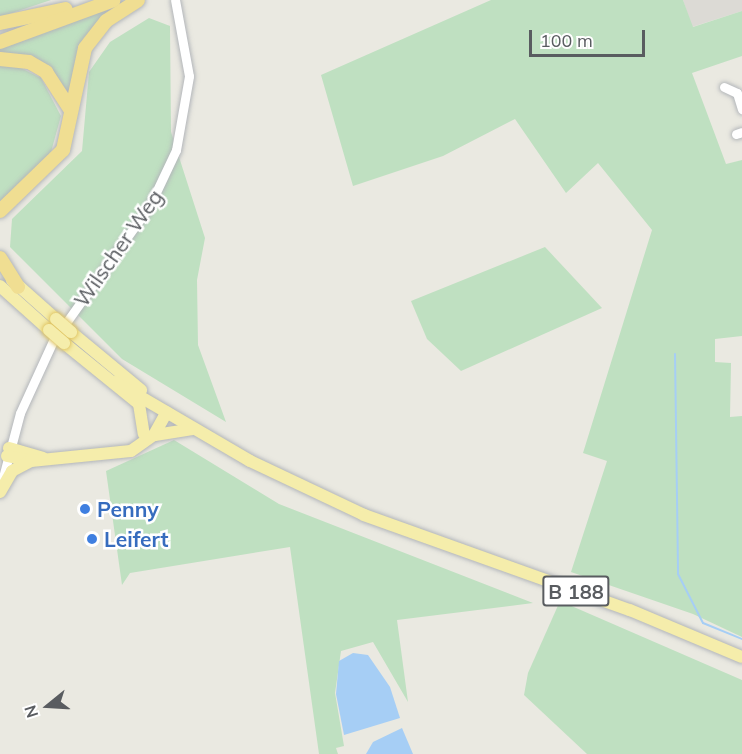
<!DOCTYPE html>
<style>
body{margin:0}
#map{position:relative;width:742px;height:754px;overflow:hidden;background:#eae9e1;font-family:Mulish,sans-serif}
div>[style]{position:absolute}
.industrial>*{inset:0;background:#dcdad5}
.green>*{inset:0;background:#bfe0c1}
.water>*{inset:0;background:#a6cef5}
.stream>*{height:2px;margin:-1px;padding:0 1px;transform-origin:1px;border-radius:1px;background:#a6cef5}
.roads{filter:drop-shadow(0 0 2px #b3b6ba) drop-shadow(0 0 2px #b3b6ba)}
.minor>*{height:9px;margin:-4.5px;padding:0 4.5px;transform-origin:4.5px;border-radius:4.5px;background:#fff}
.major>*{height:12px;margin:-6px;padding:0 6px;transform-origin:6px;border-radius:6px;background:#f5edab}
.highway>*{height:14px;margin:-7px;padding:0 7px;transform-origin:7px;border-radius:7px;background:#f0de92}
.bridges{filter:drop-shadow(0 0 2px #e0c564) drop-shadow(0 0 2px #e0c564)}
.major-bridge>*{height:12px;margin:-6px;padding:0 6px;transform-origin:6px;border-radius:6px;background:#f5edab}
.dots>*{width:16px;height:16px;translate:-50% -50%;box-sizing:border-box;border:3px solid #fff;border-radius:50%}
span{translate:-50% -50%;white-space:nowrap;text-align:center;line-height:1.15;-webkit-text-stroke:5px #fff;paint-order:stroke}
.shield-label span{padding:2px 4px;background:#fff;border:2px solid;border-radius:4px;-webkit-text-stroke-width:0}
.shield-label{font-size:20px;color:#595c60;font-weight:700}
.street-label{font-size:21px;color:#595c60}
.shop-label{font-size:21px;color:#366cbe;font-weight:700}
.left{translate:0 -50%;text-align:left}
.north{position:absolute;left:18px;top:676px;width:60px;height:60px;-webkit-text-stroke:4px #fff;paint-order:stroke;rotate:252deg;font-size:16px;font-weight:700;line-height:24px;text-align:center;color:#595c60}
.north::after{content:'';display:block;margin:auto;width:21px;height:27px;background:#595c60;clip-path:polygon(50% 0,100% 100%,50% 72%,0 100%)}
.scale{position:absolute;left:529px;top:30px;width:116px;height:27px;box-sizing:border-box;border:3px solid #595c60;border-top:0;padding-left:8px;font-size:18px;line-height:21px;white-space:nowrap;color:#595c60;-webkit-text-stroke:4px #fff;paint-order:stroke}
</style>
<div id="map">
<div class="industrial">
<div style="clip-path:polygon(683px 0,742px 0,742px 11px,692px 27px)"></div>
</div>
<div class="green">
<div style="clip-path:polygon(0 0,51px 0,0 17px)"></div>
<div style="clip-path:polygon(126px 0,101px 20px,72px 101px,56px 76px,0 55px,0 46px)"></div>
<div style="clip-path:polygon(491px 0,683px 0,693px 27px,742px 11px,742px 56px,692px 73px,726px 164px,742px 160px,742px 336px,715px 339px,715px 362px,731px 363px,730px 417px,742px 416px,742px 637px,693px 614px,571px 572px,607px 461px,583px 453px,652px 230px,598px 163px,566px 193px,515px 119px,443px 156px,353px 186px,321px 75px)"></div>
<div style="clip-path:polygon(149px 18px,170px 26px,171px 132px,205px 238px,197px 280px,198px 345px,226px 422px,122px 359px,10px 247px,12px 219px,82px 151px,89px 72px,110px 42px)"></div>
<div style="clip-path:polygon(0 66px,19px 67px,41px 78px,61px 116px,51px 152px,0 202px)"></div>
<div style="clip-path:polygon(545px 247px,602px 308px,461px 371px,427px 339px,411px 301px)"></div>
<div style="clip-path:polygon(174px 440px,279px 504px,533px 603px,397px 620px,408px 702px,373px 642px,341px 651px,335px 693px,344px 746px,336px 748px,338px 754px,319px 754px,290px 547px,130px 573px,122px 585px,106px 471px)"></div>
<div style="clip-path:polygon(560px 601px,742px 680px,742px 754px,587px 754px,524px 695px,528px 673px)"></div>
</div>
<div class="water">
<div style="clip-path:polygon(353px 653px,368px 655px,390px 687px,400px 718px,344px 735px,336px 694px,339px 661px)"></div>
<div style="clip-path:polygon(402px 728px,413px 754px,366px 754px,373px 742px)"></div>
</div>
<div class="stream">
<div style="left:675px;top:354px;width:220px;rotate:89.2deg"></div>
<div style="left:678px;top:574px;width:55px;rotate:63deg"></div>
<div style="left:703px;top:623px;width:42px;rotate:22.3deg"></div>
</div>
<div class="roads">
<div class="minor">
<div style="left:724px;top:87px;width:14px;rotate:25deg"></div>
<div style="left:737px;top:93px;width:17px;rotate:73deg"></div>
<div style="left:736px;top:134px;width:6px;rotate:-18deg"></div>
<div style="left:68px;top:320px;width:141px;rotate:-54.5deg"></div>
<div style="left:150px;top:205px;width:61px;rotate:-64.7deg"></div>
<div style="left:176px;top:150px;width:75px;rotate:-80deg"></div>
<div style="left:189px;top:76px;width:77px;rotate:-100.4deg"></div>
<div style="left:1px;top:485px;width:74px;rotate:-75.2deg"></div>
<div style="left:20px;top:413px;width:79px;rotate:-65.4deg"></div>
</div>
<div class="major">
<div style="left:12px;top:280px;width:59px;rotate:41.6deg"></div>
<div style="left:0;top:286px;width:66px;rotate:41.9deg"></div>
<div style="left:71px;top:332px;width:91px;rotate:39.6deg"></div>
<div style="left:64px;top:343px;width:97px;rotate:39.1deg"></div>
<div style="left:139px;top:404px;width:30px;rotate:81deg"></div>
<div style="left:115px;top:382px;width:156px;rotate:30.3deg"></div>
<div style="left:250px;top:461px;width:126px;rotate:25.3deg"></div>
<div style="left:364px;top:515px;width:282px;rotate:19.7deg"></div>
<div style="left:630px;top:610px;width:121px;rotate:22.8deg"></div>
<div style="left:155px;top:435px;width:38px;rotate:-9deg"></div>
<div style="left:9px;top:448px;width:35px;rotate:16deg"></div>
<div style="left:7px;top:456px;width:24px;rotate:12deg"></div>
<div style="left:0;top:492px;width:24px;rotate:-60deg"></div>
<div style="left:12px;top:471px;width:21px;rotate:-28deg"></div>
<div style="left:31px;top:461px;width:100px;rotate:-5.7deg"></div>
<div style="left:131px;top:451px;width:28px;rotate:-35deg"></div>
<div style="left:154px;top:435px;width:26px;rotate:-61deg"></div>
</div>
<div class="highway">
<div style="left:0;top:23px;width:67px;rotate:-12deg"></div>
<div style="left:0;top:42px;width:121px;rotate:-20.2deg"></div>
<div style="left:0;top:59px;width:29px;rotate:6deg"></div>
<div style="left:29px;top:62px;width:20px;rotate:30deg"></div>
<div style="left:46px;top:72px;width:44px;rotate:57deg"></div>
<div style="left:0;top:211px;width:88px;rotate:-44.1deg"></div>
<div style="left:63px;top:150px;width:104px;rotate:-77.8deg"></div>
<div style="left:85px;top:48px;width:34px;rotate:-52deg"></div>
<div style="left:106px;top:21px;width:38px;rotate:-33deg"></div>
<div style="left:0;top:258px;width:34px;rotate:58deg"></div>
</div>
</div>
<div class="bridges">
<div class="major-bridge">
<div style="left:56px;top:319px;width:20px;rotate:41deg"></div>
<div style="left:49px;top:330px;width:20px;rotate:41deg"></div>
</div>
</div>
<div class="dots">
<div style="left:85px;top:509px;background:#3f7fe0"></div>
<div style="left:92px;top:539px;background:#3f7fe0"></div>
</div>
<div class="shield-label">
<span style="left:576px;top:591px">B 188</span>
</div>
<div class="street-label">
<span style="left:118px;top:248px;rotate:-55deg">Wilscher Weg</span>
</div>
<div class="shop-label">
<span class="left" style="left:97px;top:509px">Penny</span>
<span class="left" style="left:104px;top:539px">Leifert</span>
</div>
<div class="north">N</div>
<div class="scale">100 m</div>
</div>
